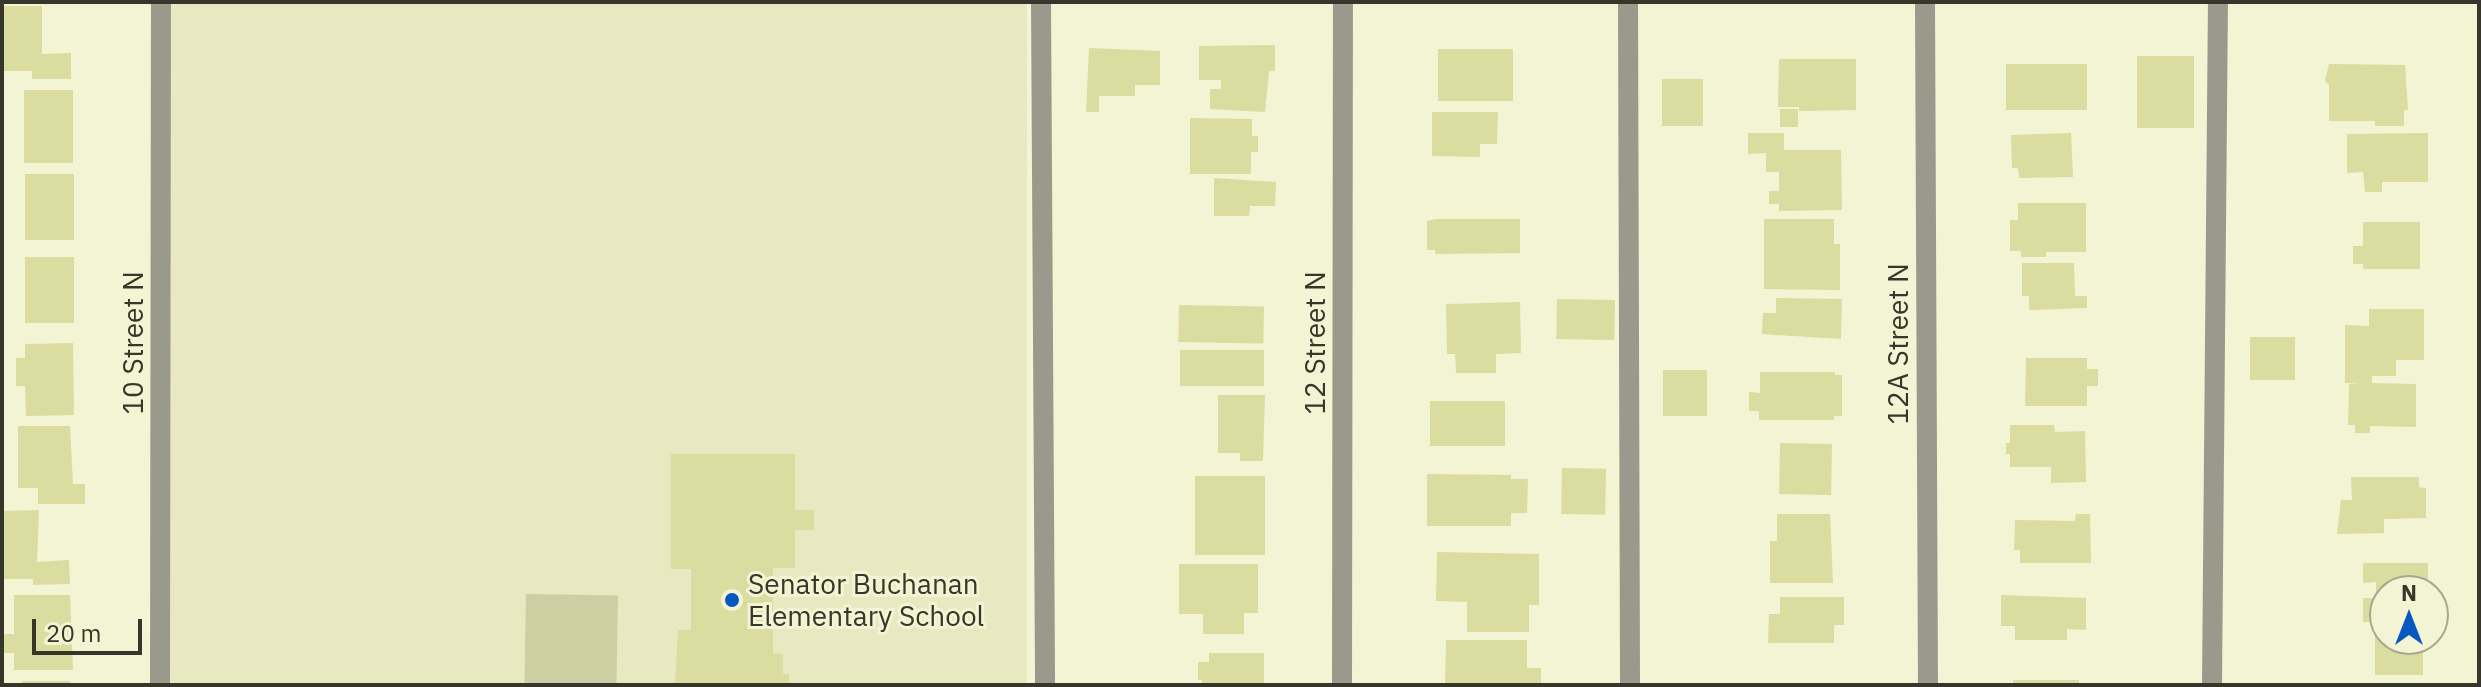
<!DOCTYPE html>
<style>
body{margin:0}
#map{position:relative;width:2481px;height:687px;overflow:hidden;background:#f3f4d3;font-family:"IBM Plex Sans",sans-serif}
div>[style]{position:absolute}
.built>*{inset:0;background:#e8e9c0;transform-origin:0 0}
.green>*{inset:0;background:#cdcea2;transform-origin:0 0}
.building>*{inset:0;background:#dbdc9f;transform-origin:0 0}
.minor>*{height:20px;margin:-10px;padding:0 10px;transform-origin:10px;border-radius:10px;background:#999a8c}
.dots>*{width:22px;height:22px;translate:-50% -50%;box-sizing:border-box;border:4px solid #f3f4d3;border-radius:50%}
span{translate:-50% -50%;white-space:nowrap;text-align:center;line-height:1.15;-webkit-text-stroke:6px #f3f4d3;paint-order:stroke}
.street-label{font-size:28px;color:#36372a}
.poi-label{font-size:28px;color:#36372a}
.left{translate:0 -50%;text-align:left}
.frame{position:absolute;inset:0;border:4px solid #36372a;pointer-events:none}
.north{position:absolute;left:2369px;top:575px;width:80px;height:80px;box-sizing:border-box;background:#f3f4d3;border:2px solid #a7a88f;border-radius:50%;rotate:0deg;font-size:22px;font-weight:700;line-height:32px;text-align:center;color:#36372a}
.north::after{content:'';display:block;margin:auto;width:28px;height:36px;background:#0757c1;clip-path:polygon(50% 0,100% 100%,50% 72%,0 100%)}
.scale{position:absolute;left:32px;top:619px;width:110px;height:36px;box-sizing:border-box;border:4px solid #36372a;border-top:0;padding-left:10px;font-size:24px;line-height:28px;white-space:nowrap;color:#36372a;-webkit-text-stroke:6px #f3f4d3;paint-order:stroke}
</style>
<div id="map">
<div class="built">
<div style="left:161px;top:2px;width:866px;height:683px"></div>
</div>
<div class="green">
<div style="left:526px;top:594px;width:92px;height:91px;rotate:1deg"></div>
</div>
<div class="building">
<div style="clip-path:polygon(2px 6px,42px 6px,42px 54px,71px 53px,71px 79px,32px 79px,32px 71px,2px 71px)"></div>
<div style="clip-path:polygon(1275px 45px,1275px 71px,1269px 71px,1265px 112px,1210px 109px,1210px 89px,1221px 89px,1221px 80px,1199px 80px,1199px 46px)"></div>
<div style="clip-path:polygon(1089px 48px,1160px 51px,1160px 85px,1135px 85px,1135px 96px,1099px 96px,1099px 112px,1086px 112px)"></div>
<div style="left:1438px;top:49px;width:75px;height:52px"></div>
<div style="left:2137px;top:56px;width:57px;height:72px"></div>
<div style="clip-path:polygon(1779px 59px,1856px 59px,1856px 110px,1799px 111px,1799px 107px,1778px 107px)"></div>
<div style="left:2087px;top:64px;width:46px;height:81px;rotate:90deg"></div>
<div style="clip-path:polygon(2329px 64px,2405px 65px,2408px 110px,2404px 110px,2404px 126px,2375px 126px,2375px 121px,2329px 121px,2329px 85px,2325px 81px)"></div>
<div style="left:1662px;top:79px;width:41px;height:47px"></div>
<div style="left:24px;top:90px;width:49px;height:73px"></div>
<div style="left:1780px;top:109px;width:18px;height:18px"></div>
<div style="clip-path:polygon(1432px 112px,1498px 112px,1497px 144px,1480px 144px,1480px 157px,1432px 156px)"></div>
<div style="clip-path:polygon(1190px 118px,1252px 119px,1252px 136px,1258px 136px,1258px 152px,1251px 152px,1251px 174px,1190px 174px)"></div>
<div style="clip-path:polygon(1748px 133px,1784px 133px,1784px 150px,1841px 150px,1842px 210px,1779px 211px,1779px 204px,1769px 204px,1769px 191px,1779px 191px,1779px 172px,1766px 172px,1766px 153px,1748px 154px)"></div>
<div style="clip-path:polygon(2071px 133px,2073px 177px,2019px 178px,2018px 168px,2012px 168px,2011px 135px)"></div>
<div style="clip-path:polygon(2428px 133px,2428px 182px,2382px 182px,2382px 192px,2365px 192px,2363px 172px,2347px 173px,2347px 134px)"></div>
<div style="left:25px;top:174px;width:49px;height:66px"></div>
<div style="clip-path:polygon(1214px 178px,1276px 182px,1275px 206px,1250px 206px,1249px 216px,1214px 216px)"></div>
<div style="clip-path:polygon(2018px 203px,2086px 203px,2086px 252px,2046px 252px,2046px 257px,2021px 257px,2021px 251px,2010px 251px,2010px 220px,2018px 220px)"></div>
<div style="clip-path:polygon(1436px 219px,1520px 219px,1520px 253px,1435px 254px,1435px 250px,1427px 250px,1427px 221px)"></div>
<div style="clip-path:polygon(1764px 219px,1834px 219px,1834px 244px,1840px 244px,1840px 290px,1764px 289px)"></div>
<div style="clip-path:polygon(2363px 222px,2420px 222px,2420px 269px,2363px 269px,2363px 264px,2353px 264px,2353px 246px,2363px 246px)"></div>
<div style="left:25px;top:257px;width:49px;height:66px"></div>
<div style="clip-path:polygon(2022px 263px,2074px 263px,2075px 296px,2087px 296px,2087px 308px,2029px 310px,2029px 296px,2022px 296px)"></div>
<div style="clip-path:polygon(1776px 298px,1842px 299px,1841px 339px,1762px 334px,1763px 313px,1776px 313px)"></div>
<div style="left:1557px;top:299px;width:58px;height:40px;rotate:1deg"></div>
<div style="clip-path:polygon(1520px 302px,1521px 353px,1496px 354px,1496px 373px,1456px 373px,1455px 354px,1447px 354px,1446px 304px)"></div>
<div style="left:1179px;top:305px;width:85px;height:37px;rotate:1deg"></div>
<div style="clip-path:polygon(2369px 309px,2424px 309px,2424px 360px,2396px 360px,2396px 376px,2372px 376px,2372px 383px,2416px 384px,2416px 427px,2370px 426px,2370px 433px,2355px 433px,2355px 425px,2348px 425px,2349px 384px,2361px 383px,2345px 383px,2345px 325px,2369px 326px)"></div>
<div style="left:2250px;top:337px;width:45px;height:43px"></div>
<div style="clip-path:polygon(73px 343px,74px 415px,26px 416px,25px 386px,16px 386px,16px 358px,25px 358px,25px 344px)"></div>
<div style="left:1180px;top:350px;width:84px;height:36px"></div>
<div style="clip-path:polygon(2026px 358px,2087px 358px,2087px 369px,2098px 369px,2098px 386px,2087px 386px,2087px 406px,2025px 406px)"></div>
<div style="left:1663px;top:370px;width:44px;height:46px"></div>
<div style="clip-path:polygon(1760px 372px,1835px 372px,1835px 375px,1842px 375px,1842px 416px,1834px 416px,1834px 420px,1759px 420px,1759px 411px,1749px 411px,1749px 392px,1760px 393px)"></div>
<div style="clip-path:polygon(1218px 395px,1265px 395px,1263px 461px,1240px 461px,1240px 453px,1218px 453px)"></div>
<div style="left:1430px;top:401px;width:75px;height:45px"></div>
<div style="clip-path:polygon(2010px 425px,2054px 425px,2055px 432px,2085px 431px,2086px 482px,2051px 483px,2051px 467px,2010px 467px,2010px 454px,2006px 454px,2006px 443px,2010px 443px)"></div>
<div style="clip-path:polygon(18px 426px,70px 426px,73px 484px,85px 484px,85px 504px,38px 504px,38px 488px,18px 488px)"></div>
<div style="left:1780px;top:443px;width:52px;height:51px;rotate:1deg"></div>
<div style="clip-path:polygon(671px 454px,795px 454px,795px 510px,814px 510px,814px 530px,795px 530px,795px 568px,773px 568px,773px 654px,783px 654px,783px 674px,789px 674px,789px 685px,675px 685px,678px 630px,691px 630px,691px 569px,671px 569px)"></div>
<div style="left:1562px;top:468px;width:44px;height:46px;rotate:1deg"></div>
<div style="clip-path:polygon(1427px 474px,1511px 475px,1511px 479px,1528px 479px,1527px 513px,1511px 513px,1511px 526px,1427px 526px)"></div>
<div style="left:1195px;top:476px;width:70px;height:79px"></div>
<div style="clip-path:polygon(2351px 477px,2419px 477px,2419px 487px,2426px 488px,2426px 518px,2384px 519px,2384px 533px,2337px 534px,2341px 500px,2352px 500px)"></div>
<div style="clip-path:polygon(39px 510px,37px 562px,69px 560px,70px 584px,33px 585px,33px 579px,2px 579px,2px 511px)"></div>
<div style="clip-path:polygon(1777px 514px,1830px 514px,1833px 583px,1770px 583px,1770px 541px,1777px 541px)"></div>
<div style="clip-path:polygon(2076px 514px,2090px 514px,2091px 563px,2020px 563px,2020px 550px,2014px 550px,2015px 520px,2075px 521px)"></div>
<div style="clip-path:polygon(1437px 552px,1539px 554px,1539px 605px,1529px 605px,1529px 632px,1467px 632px,1467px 602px,1436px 601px)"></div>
<div style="clip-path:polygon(2363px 563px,2428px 563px,2428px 591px,2385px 591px,2385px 622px,2363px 622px,2363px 598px,2376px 598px,2376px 582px,2363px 583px)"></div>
<div style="clip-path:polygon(1179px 564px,1258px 564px,1258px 613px,1244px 613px,1244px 634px,1203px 634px,1203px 614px,1179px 614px)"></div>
<div style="clip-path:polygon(14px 595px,70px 595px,73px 670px,14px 670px,14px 653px,2px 653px,2px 634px,14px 634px)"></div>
<div style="clip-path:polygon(2001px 595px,2086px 598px,2086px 630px,2067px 629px,2067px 640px,2015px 640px,2015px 626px,2001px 626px)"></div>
<div style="clip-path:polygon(1780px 597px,1844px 597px,1844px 625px,1834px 625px,1834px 643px,1768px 643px,1769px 614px,1780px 614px)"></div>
<div style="clip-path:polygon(2375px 635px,2385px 636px,2385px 639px,2423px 639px,2423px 675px,2375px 675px)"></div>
<div style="clip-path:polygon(1446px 640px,1527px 640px,1527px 668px,1541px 668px,1541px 685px,1445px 685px)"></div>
<div style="clip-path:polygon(1209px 653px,1264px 653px,1264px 685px,1202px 685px,1202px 680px,1198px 680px,1198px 662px,1209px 662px)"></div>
<div style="left:2013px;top:680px;width:66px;height:5px"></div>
<div style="left:22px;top:681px;width:48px;height:4px"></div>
</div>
<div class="minor">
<div style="left:1041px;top:2px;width:683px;rotate:89.66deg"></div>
<div style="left:1628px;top:2px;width:683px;rotate:89.83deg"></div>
<div style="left:1925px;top:2px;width:683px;rotate:89.75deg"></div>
<div style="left:160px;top:685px;width:683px;rotate:-89.92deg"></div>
<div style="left:1342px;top:685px;width:683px;rotate:-89.92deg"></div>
<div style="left:2212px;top:685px;width:683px;rotate:-89.5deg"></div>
</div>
<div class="dots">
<div style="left:732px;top:600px;background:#0757c1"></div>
</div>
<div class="street-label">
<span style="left:133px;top:343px;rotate:-90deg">10 Street N</span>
<span style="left:1315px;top:343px;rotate:-90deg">12 Street N</span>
<span style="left:1898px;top:344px;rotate:-90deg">12A Street N</span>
</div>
<div class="poi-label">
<span class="left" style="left:748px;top:600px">Senator Buchanan<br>Elementary School</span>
</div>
<div class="frame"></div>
<div class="north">N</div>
<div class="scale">20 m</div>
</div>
